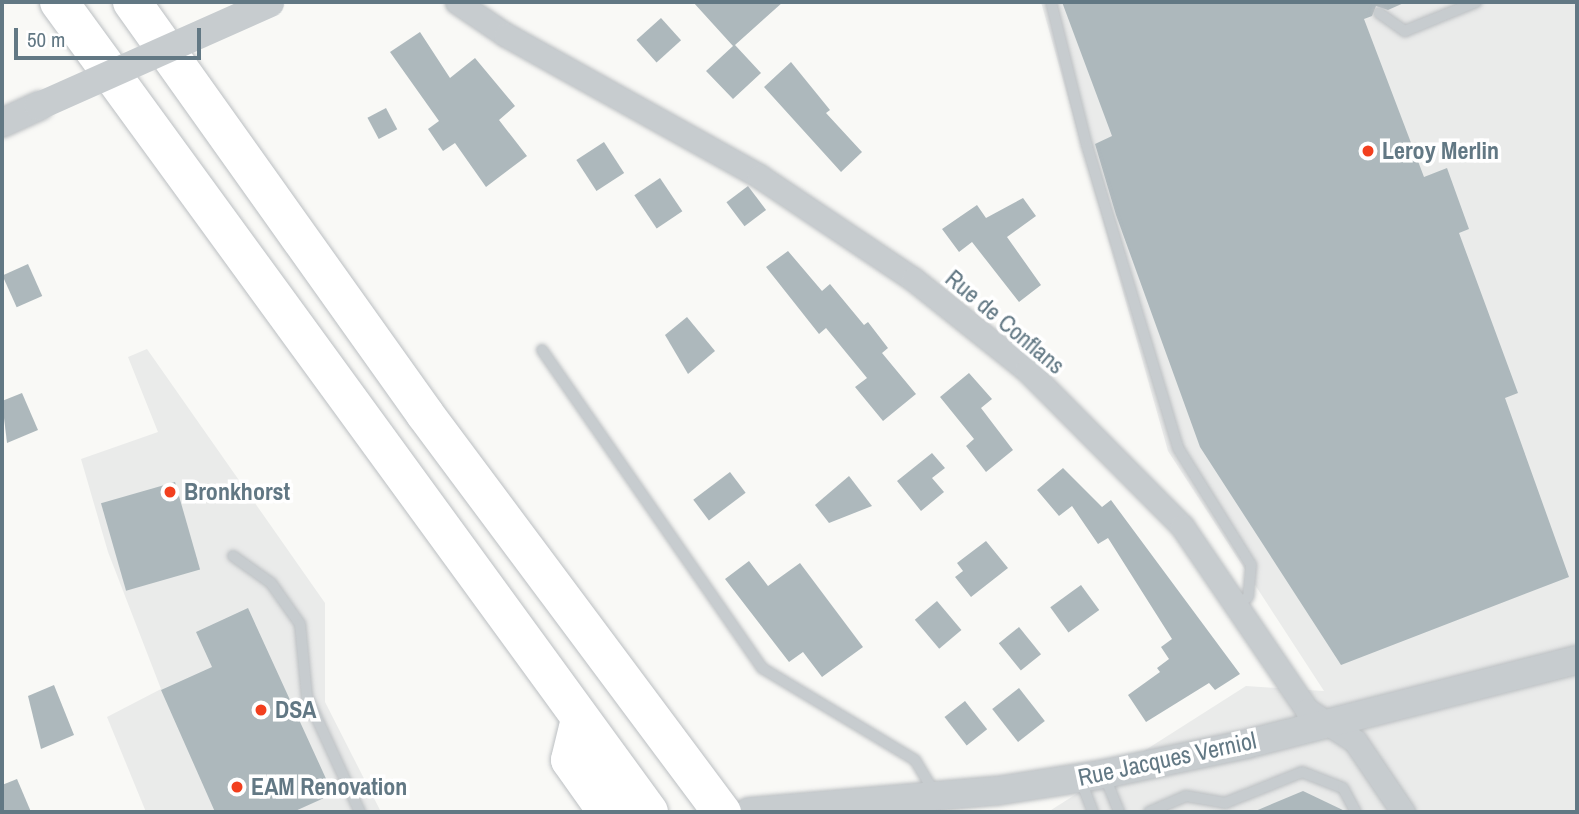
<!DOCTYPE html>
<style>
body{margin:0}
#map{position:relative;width:1579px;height:814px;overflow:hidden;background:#f9f9f6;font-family:"Archivo Narrow",sans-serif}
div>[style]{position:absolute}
.built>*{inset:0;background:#eaebea}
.building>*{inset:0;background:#adb8bc;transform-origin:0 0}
.roads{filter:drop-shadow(0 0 2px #bbbfc2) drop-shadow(0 0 2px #bbbfc2)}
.service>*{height:10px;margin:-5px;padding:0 5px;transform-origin:5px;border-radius:5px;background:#c7cccf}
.minor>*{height:23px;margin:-11.5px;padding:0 11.5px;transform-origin:11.5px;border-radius:11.5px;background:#c7cccf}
.tertiary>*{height:28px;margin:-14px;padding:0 14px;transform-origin:14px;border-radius:14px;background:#c7cccf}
.motorway>*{height:38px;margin:-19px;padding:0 19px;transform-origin:19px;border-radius:19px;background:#fff}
.tertiary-bridge>*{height:28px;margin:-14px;padding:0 14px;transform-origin:14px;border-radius:14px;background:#c7cccf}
.dots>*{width:19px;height:19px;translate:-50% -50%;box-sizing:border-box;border:4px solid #fff;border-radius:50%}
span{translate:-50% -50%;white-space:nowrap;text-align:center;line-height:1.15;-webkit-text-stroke:7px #fff;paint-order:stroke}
.poi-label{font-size:24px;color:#627884;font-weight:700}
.left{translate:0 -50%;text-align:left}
.street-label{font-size:24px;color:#627884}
.frame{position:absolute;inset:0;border:4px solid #627884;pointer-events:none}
.scale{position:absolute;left:14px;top:28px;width:187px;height:32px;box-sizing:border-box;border:4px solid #627884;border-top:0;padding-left:9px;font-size:21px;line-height:24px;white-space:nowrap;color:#627884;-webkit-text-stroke:5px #fff;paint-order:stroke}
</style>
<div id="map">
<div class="built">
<div style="clip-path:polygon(1041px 2px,1577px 2px,1577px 812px,1048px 812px,1246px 686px,1324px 691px,1168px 451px)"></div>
<div style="clip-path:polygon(147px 349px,325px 603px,325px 702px,381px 812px,146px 812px,107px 717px,161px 689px,108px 552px,81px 459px,158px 432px,128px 357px)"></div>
</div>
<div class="building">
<div style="clip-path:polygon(693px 2px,783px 2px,735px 45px,761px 73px,733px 99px,706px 71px,733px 46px)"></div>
<div style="clip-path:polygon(1062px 2px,1406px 2px,1388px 10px,1376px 6px,1372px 16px,1364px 19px,1424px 177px,1447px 168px,1469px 229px,1459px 233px,1518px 393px,1505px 398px,1569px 577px,1341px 665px,1200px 447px,1116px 215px,1095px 144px,1112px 136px)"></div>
<div style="left:661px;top:18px;width:30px;height:33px;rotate:48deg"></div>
<div style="clip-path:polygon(420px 32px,450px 78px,475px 58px,515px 106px,499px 120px,527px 156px,486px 187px,455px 143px,443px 151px,428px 129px,439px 121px,390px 52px)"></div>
<div style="clip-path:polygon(791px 62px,830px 110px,826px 113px,862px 152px,841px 172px,764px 87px)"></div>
<div style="left:386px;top:108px;width:24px;height:21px;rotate:62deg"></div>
<div style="left:604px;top:142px;width:37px;height:33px;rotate:57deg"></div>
<div style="left:660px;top:178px;width:40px;height:31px;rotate:56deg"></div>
<div style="left:748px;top:186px;width:30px;height:27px;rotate:53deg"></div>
<div style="clip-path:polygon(1023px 198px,1036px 216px,1007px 237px,1041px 285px,1019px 302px,972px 242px,959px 252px,942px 229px,977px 205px,986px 218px)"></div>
<div style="clip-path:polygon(788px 251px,822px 291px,830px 284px,864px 325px,868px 322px,888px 348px,882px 353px,916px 394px,883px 421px,855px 387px,867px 378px,826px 328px,819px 334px,766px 267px)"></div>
<div style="left:28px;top:264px;width:35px;height:28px;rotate:66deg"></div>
<div style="clip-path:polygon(687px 317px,715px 351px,688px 374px,665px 335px)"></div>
<div style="clip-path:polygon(969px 373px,992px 399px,981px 408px,1013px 450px,986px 472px,966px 446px,974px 439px,940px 397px)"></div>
<div style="clip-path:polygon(22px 393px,38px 430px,7px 443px,2px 401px)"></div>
<div style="clip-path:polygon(932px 453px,945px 468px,932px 478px,944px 492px,921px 511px,897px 481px)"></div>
<div style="clip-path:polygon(1063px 468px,1102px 507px,1111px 500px,1240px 674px,1215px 690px,1209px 683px,1146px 722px,1128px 695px,1160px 672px,1157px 668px,1169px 659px,1161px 647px,1172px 639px,1108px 538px,1098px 544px,1072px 506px,1059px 516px,1037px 490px)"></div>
<div style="left:730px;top:472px;width:26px;height:46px;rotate:53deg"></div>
<div style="clip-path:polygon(849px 476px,872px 506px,829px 523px,815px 505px)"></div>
<div style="left:175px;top:482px;width:91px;height:77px;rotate:74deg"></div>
<div style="clip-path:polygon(986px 541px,1008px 568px,971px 597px,955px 577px,963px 571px,957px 563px)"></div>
<div style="clip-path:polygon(749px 561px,768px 586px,800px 563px,863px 647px,822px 677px,803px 652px,789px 662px,725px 579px)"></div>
<div style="left:1081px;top:585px;width:31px;height:38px;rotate:54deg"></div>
<div style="left:937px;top:601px;width:38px;height:29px;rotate:50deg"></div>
<div style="clip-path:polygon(248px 608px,333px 794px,293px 812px,215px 812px,161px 690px,212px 667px,196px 632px)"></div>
<div style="left:1019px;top:627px;width:35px;height:26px;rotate:51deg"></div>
<div style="clip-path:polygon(54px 685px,74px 735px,41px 749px,28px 696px)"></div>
<div style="left:1019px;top:688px;width:42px;height:34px;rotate:52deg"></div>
<div style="left:965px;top:701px;width:36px;height:26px;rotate:52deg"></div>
<div style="clip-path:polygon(17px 779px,31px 812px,2px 812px,2px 785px)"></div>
<div style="clip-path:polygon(1303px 791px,1347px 812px,1253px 812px)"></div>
</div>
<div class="roads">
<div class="service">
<div style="left:1051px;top:2px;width:148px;rotate:76deg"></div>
<div style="left:1087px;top:146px;width:315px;rotate:73.2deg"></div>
<div style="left:1178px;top:448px;width:138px;rotate:58deg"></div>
<div style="left:1251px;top:565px;width:32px;rotate:95deg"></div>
<div style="left:1248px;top:597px;width:14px;rotate:144deg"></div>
<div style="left:1379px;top:13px;width:32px;rotate:35deg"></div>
<div style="left:1405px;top:31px;width:77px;rotate:-22.2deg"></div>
<div style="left:542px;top:350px;width:387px;rotate:55.3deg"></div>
<div style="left:762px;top:668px;width:179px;rotate:31deg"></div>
<div style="left:915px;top:760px;width:41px;rotate:59deg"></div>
<div style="left:233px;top:556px;width:47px;rotate:35.4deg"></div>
<div style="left:271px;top:583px;width:50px;rotate:54.7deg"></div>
<div style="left:300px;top:624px;width:73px;rotate:84.5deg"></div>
<div style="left:307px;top:697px;width:127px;rotate:65.3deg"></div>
<div style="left:1105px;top:777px;width:38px;rotate:68deg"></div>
<div style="left:1081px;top:781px;width:33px;rotate:69deg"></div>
<div style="left:1149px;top:812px;width:40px;rotate:-23.4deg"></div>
<div style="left:1186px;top:796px;width:40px;rotate:10deg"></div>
<div style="left:1225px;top:803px;width:83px;rotate:-21.9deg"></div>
<div style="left:1302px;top:772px;width:44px;rotate:21.3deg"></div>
<div style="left:1343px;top:788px;width:27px;rotate:62deg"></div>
</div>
<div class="minor">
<div style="left:457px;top:2px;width:59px;rotate:34deg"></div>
<div style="left:506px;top:35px;width:290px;rotate:29.1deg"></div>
<div style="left:759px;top:176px;width:185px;rotate:33.8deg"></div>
<div style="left:913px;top:279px;width:146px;rotate:38.6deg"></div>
<div style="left:1027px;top:370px;width:220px;rotate:45.2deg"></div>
<div style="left:1182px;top:526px;width:222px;rotate:55.8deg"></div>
<div style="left:1307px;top:710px;width:57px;rotate:32.9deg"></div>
<div style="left:1355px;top:741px;width:86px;rotate:55.9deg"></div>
</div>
<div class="tertiary">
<div style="left:2px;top:123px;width:41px;rotate:-24.7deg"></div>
<div style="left:749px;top:812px;width:248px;rotate:-4.9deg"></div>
<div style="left:996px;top:791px;width:109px;rotate:-8.9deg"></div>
<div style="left:1104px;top:774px;width:146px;rotate:-11.8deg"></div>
<div style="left:1247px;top:744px;width:341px;rotate:-14.3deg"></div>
</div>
<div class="motorway">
<div style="left:59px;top:2px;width:1002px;rotate:53.93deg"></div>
<div style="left:132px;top:2px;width:506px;rotate:54.58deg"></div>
<div style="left:425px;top:414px;width:497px;rotate:53.3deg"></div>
<div style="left:580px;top:719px;width:42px;rotate:103.7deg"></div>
<div style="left:570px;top:760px;width:64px;rotate:54.6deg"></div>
</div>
</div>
<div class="tertiary-bridge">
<div style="left:39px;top:106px;width:253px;rotate:-24deg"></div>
</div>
<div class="dots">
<div style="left:1368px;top:151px;background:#f23f1e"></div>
<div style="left:170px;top:492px;background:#f23f1e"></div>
<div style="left:261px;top:710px;background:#f23f1e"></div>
<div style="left:237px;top:787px;background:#f23f1e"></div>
</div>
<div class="poi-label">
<span class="left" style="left:1382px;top:151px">Leroy Merlin</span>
<span class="left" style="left:184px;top:492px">Bronkhorst</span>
<span class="left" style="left:275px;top:710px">DSA</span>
<span class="left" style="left:251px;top:787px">EAM Renovation</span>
</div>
<div class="street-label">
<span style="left:1005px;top:322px;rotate:40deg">Rue de Conflans</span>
<span style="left:1167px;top:759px;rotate:-12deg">Rue Jacques Verniol</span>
</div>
<div class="frame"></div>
<div class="scale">50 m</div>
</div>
